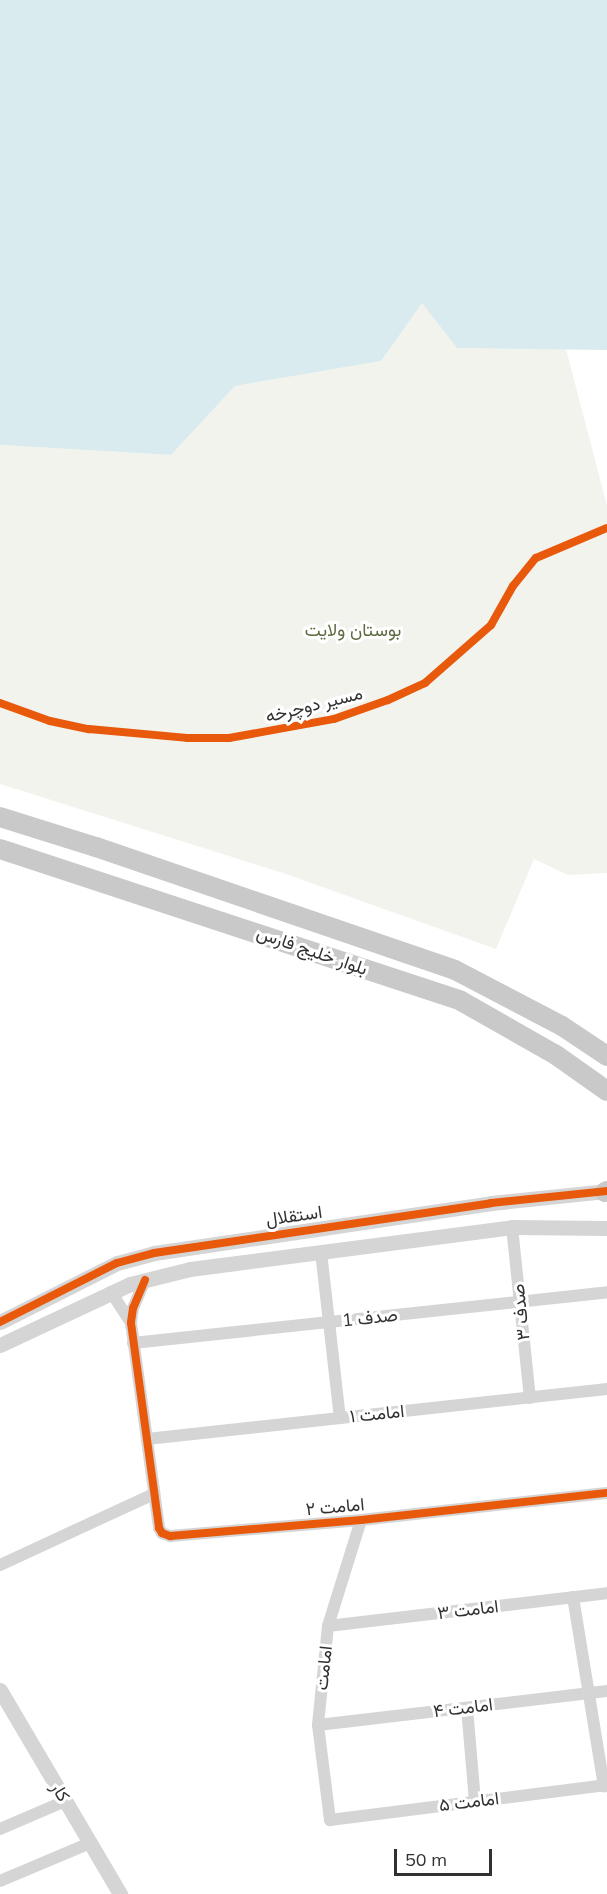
<!DOCTYPE html>
<meta charset="utf-8">
<style>
body{margin:0}
#map{position:relative;width:607px;height:1894px;overflow:hidden;background:#fff;font-family:Mulish,Vazirmatn,sans-serif}
div>[style]{position:absolute}
.green>*{inset:0;background:#f2f3ed}
.water>*{inset:0;background:#d9ebee}
.minor>*{height:12px;margin:-6px;padding:0 6px;transform-origin:6px;border-radius:6px;background:#d5d5d5}
.tertiary>*{height:15px;margin:-7.5px;padding:0 7.5px;transform-origin:7.5px;border-radius:7.5px;background:#d5d5d5}
.primary>*{height:20px;margin:-10px;padding:0 10px;transform-origin:10px;border-radius:10px;background:#c9c9c9}
.cycleway>*{height:8px;margin:-4px;padding:0 4px;transform-origin:4px;border-radius:4px;background:#e8590c}
span{translate:-50% -50%;white-space:nowrap;text-align:center;line-height:1.15;-webkit-text-stroke:6px #fff;paint-order:stroke}
.park-label{font-size:18px;color:#5e6b41}
.street-label{font-size:18px;color:#313131}
.scale{position:absolute;left:394px;top:1849px;width:98px;height:27px;box-sizing:border-box;border:3px solid #313131;border-top:0;padding-left:8px;font-size:18px;line-height:21px;white-space:nowrap;color:#313131;-webkit-text-stroke:4px #fff;paint-order:stroke}
</style>
<div id="map">
<div class="green">
<div style="clip-path:polygon(422px 302px,457px 348px,566px 349px,607px 506px,607px 873px,568px 875px,534px 859px,496px 949px,283px 873px,0 784px,0 445px,171px 455px,235px 386px,381px 361px)"></div>
</div>
<div class="water">
<div style="clip-path:polygon(0 0,607px 0,607px 350px,457px 348px,422px 303px,381px 361px,235px 386px,171px 455px,0 445px)"></div>
</div>
<div class="minor">
<div style="left:512px;top:1227px;width:172px;rotate:84deg"></div>
<div style="left:321px;top:1252px;width:167px;rotate:83.5deg"></div>
<div style="left:145px;top:1280px;width:30px;rotate:113deg"></div>
<div style="left:133px;top:1308px;width:15px;rotate:98deg"></div>
<div style="left:131px;top:1323px;width:207px;rotate:82.2deg"></div>
<div style="left:159px;top:1528px;width:6px;rotate:59deg"></div>
<div style="left:162px;top:1533px;width:9px;rotate:21deg"></div>
<div style="left:170px;top:1536px;width:192px;rotate:-4.8deg"></div>
<div style="left:361px;top:1520px;width:247px;rotate:-6.3deg"></div>
<div style="left:111px;top:1292px;width:37px;rotate:57deg"></div>
<div style="left:133px;top:1343px;width:477px;rotate:-6.1deg"></div>
<div style="left:147px;top:1439px;width:463px;rotate:-6.2deg"></div>
<div style="left:361px;top:1520px;width:111px;rotate:107.3deg"></div>
<div style="left:328px;top:1626px;width:100px;rotate:95.8deg"></div>
<div style="left:318px;top:1725px;width:96px;rotate:82.8deg"></div>
<div style="left:330px;top:1820px;width:279px;rotate:-7.2deg"></div>
<div style="left:0;top:1565px;width:170px;rotate:-24.8deg"></div>
<div style="left:573px;top:1597px;width:192px;rotate:80.7deg"></div>
<div style="left:328px;top:1626px;width:281px;rotate:-6.7deg"></div>
<div style="left:467px;top:1708px;width:94px;rotate:85.1deg"></div>
<div style="left:318px;top:1725px;width:291px;rotate:-6.7deg"></div>
<div style="left:0;top:1829px;width:71px;rotate:-23.3deg"></div>
<div style="left:0;top:1881px;width:98px;rotate:-22.9deg"></div>
</div>
<div class="tertiary">
<div style="left:0;top:1322px;width:131px;rotate:-26.8deg"></div>
<div style="left:117px;top:1263px;width:38px;rotate:-15deg"></div>
<div style="left:154px;top:1253px;width:341px;rotate:-8.4deg"></div>
<div style="left:491px;top:1203px;width:117px;rotate:-5.9deg"></div>
<div style="left:0;top:1345px;width:144px;rotate:-25.1deg"></div>
<div style="left:130px;top:1284px;width:62px;rotate:-14deg"></div>
<div style="left:190px;top:1269px;width:325px;rotate:-7.4deg"></div>
<div style="left:512px;top:1227px;width:95px;rotate:0.6deg"></div>
<div style="left:0;top:1690px;width:237px;rotate:59.5deg"></div>
</div>
<div class="primary">
<div style="left:0;top:817px;width:101px;rotate:17.4deg"></div>
<div style="left:96px;top:847px;width:379px;rotate:18.9deg"></div>
<div style="left:455px;top:970px;width:121px;rotate:27.6deg"></div>
<div style="left:562px;top:1026px;width:54px;rotate:33.7deg"></div>
<div style="left:0;top:849px;width:485px;rotate:18.2deg"></div>
<div style="left:461px;top:1001px;width:109px;rotate:29.6deg"></div>
<div style="left:556px;top:1055px;width:62px;rotate:35.2deg"></div>
<div style="left:605px;top:1192px;width:2px;rotate:-27deg"></div>
</div>
<div class="cycleway">
<div style="left:0;top:703px;width:53px;rotate:19.8deg"></div>
<div style="left:50px;top:721px;width:40px;rotate:12deg"></div>
<div style="left:89px;top:729px;width:98px;rotate:5.2deg"></div>
<div style="left:187px;top:738px;width:42px"></div>
<div style="left:229px;top:738px;width:107px;rotate:-10.3deg"></div>
<div style="left:334px;top:719px;width:57px;rotate:-19.4deg"></div>
<div style="left:388px;top:700px;width:41px;rotate:-24.7deg"></div>
<div style="left:425px;top:683px;width:88px;rotate:-41.3deg"></div>
<div style="left:491px;top:625px;width:45px;rotate:-60.6deg"></div>
<div style="left:513px;top:586px;width:36px;rotate:-51deg"></div>
<div style="left:536px;top:558px;width:77px;rotate:-22.9deg"></div>
<div style="left:145px;top:1280px;width:30px;rotate:113deg"></div>
<div style="left:133px;top:1308px;width:15px;rotate:98deg"></div>
<div style="left:131px;top:1323px;width:207px;rotate:82.2deg"></div>
<div style="left:159px;top:1528px;width:6px;rotate:59deg"></div>
<div style="left:162px;top:1533px;width:9px;rotate:21deg"></div>
<div style="left:170px;top:1536px;width:192px;rotate:-4.8deg"></div>
<div style="left:361px;top:1520px;width:247px;rotate:-6.3deg"></div>
<div style="left:0;top:1322px;width:131px;rotate:-26.8deg"></div>
<div style="left:117px;top:1263px;width:38px;rotate:-15deg"></div>
<div style="left:154px;top:1253px;width:341px;rotate:-8.4deg"></div>
<div style="left:491px;top:1203px;width:117px;rotate:-5.9deg"></div>
</div>
<div class="park-label">
<span style="left:353px;top:630px">بوستان ولایت</span>
</div>
<div class="street-label">
<span style="left:314px;top:705px;rotate:-14deg">مسیر دوچرخه</span>
<span style="left:312px;top:951px;rotate:19deg">بلوار خلیج فارس</span>
<span style="left:294px;top:1216px;rotate:-8deg">استقلال</span>
<span style="left:521px;top:1312px;rotate:-96deg">صدف ۳</span>
<span style="left:370px;top:1318px;rotate:-6deg">صدف 1</span>
<span style="left:377px;top:1414px;rotate:-6deg">امامت ۱</span>
<span style="left:335px;top:1507px;rotate:-5deg">امامت ۲</span>
<span style="left:468px;top:1610px;rotate:-7deg">امامت ۳</span>
<span style="left:324px;top:1668px;rotate:-84deg">امامت</span>
<span style="left:463px;top:1708px;rotate:-7deg">امامت ۴</span>
<span style="left:60px;top:1792px;rotate:59deg">کار</span>
<span style="left:469px;top:1802px;rotate:-7deg">امامت ۵</span>
</div>
<div class="scale">50 m</div>
</div>
